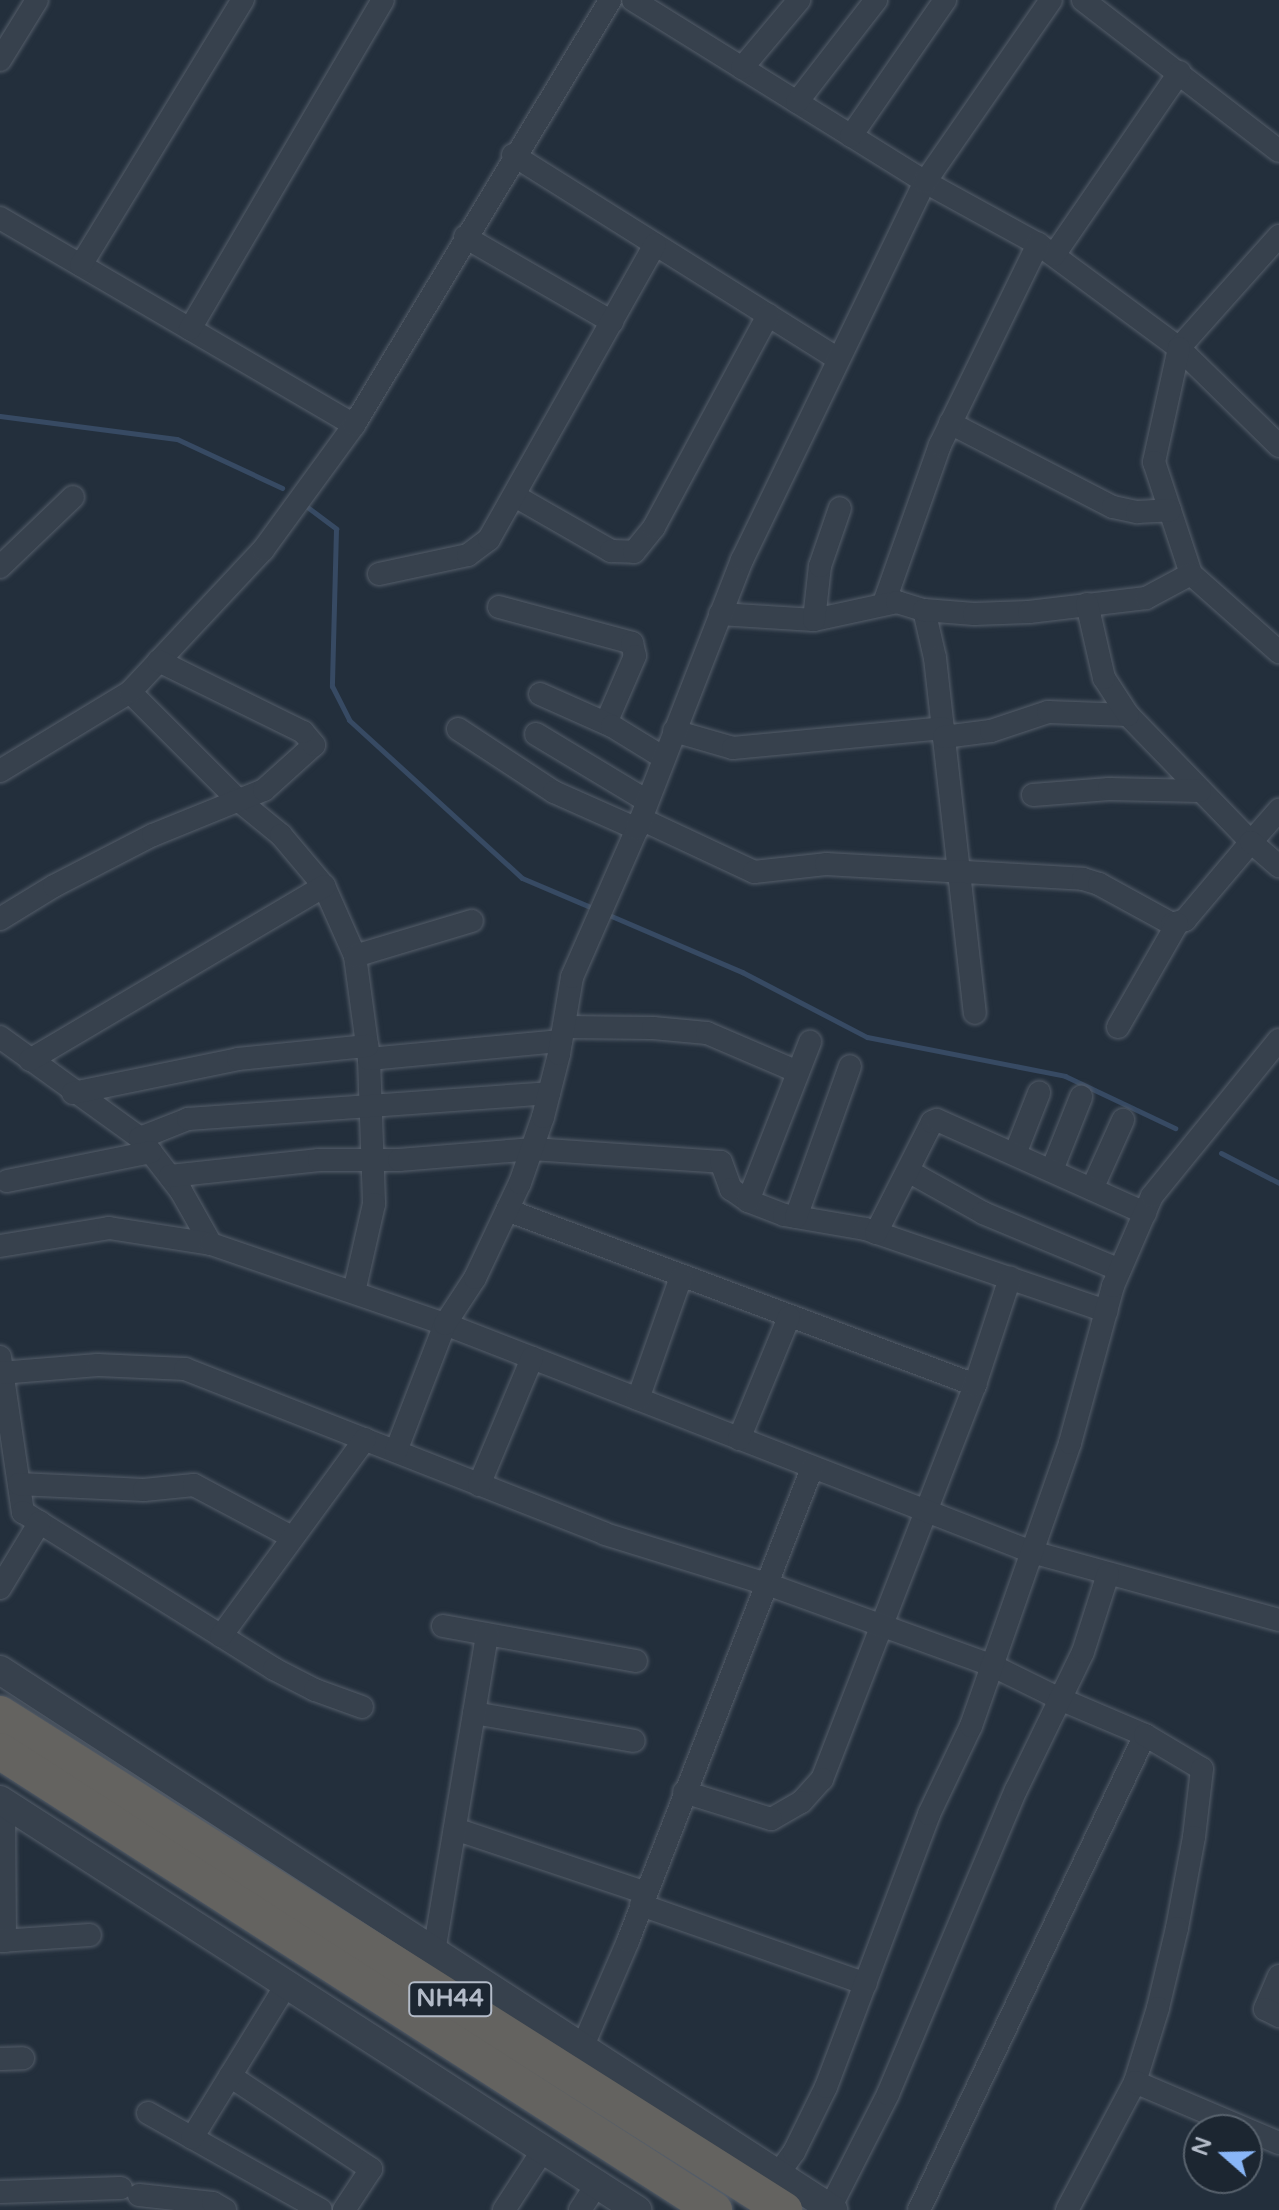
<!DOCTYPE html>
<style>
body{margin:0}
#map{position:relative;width:1279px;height:2210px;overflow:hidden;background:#232f3c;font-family:"Varela Round",sans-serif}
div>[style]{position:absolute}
.stream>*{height:5px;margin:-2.5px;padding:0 2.5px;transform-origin:2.5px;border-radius:2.5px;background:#374a63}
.roads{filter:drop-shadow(0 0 2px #555e6a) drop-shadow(0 0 2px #555e6a)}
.minor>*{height:22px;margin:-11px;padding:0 11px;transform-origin:11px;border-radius:11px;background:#37414d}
.tertiary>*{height:28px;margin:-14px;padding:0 14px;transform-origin:14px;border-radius:14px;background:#37414d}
.trunk>*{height:36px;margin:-18px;padding:0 18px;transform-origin:18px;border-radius:18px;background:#646360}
span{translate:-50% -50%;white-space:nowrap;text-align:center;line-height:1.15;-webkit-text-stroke:6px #1c2631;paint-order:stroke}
.shield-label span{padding:2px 6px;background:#1c2631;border:2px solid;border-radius:6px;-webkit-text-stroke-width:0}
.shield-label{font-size:24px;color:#b3bbc8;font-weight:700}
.north{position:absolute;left:1183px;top:2114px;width:80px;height:80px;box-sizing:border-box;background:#1c2631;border:2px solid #58626d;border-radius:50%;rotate:290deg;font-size:22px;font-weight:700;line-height:32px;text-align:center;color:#b3bbc8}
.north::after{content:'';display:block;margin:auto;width:28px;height:36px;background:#89b6f7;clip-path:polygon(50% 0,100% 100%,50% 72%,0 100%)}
</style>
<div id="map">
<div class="stream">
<div style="left:0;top:416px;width:178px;rotate:7.4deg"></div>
<div style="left:177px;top:439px;width:116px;rotate:25deg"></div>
<div style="left:306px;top:506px;width:38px;rotate:37deg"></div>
<div style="left:336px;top:529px;width:157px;rotate:91.5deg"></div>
<div style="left:332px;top:686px;width:38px;rotate:63deg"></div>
<div style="left:349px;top:720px;width:234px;rotate:42.4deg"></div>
<div style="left:522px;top:878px;width:72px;rotate:23deg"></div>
<div style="left:609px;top:915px;width:145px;rotate:23.2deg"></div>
<div style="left:742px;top:972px;width:141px;rotate:27.5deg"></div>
<div style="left:867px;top:1037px;width:202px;rotate:11.1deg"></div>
<div style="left:1065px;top:1076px;width:122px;rotate:25.3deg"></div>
<div style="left:1221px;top:1153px;width:65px;rotate:27.3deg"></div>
</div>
<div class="roads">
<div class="minor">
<div style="left:633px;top:0;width:344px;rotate:31.9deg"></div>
<div style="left:925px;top:182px;width:129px;rotate:28.8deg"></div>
<div style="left:1038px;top:244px;width:175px;rotate:36.4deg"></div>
<div style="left:1179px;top:348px;width:140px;rotate:44.4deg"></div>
<div style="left:1083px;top:0;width:247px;rotate:37.6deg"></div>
<div style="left:0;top:60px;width:70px;rotate:-58.3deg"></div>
<div style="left:742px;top:68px;width:89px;rotate:-50deg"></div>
<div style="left:797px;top:102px;width:129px;rotate:-52.2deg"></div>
<div style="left:851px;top:136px;width:165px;rotate:-55.3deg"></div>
<div style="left:513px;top:155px;width:384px;rotate:32.1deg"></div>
<div style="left:0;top:218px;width:410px;rotate:30.3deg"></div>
<div style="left:1279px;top:236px;width:150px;rotate:131.8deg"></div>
<div style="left:1179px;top:348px;width:117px;rotate:102.4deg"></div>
<div style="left:1154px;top:462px;width:118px;rotate:71.7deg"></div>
<div style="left:1191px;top:574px;width:118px;rotate:41.6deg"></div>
<div style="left:465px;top:237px;width:170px;rotate:30deg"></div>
<div style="left:1054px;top:255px;width:222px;rotate:-55.5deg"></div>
<div style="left:81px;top:265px;width:311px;rotate:-58.6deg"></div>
<div style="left:190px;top:329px;width:381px;rotate:-59.6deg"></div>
<div style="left:950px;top:423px;width:183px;rotate:27.3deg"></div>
<div style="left:1113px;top:507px;width:25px;rotate:12deg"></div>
<div style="left:1137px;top:512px;width:33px;rotate:-3deg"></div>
<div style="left:515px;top:496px;width:111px;rotate:29.8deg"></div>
<div style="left:611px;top:551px;width:23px;rotate:2deg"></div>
<div style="left:634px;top:552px;width:32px;rotate:-51deg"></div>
<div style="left:654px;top:527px;width:241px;rotate:-61.7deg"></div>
<div style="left:0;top:567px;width:101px;rotate:-43.8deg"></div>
<div style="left:379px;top:574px;width:91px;rotate:-12.1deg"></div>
<div style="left:468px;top:555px;width:26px;rotate:-37deg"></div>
<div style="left:489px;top:539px;width:338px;rotate:-60.6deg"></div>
<div style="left:884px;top:603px;width:168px;rotate:-70.5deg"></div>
<div style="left:940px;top:445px;width:224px;rotate:-64deg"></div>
<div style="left:499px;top:607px;width:138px;rotate:15.1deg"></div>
<div style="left:632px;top:643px;width:13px;rotate:77deg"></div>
<div style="left:635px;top:656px;width:73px;rotate:113.4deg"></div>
<div style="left:924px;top:610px;width:49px;rotate:77.1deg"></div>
<div style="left:935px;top:658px;width:357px;rotate:83.6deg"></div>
<div style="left:720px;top:614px;width:94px;rotate:3.7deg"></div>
<div style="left:814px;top:620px;width:85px;rotate:-12.2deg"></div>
<div style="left:897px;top:602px;width:28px;rotate:17deg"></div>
<div style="left:924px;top:610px;width:50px;rotate:4.6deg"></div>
<div style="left:974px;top:614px;width:55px;rotate:-2.1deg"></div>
<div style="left:1029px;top:612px;width:118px;rotate:-6.8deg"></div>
<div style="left:1146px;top:598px;width:51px;rotate:-28.1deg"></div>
<div style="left:814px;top:620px;width:54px;rotate:-83.7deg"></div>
<div style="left:820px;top:566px;width:61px;rotate:-71deg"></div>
<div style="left:130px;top:692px;width:151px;rotate:45deg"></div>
<div style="left:237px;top:799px;width:57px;rotate:39.3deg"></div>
<div style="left:281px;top:835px;width:67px;rotate:49.9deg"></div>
<div style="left:324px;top:886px;width:77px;rotate:66.1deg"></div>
<div style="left:355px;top:956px;width:104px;rotate:82.3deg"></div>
<div style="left:369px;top:1059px;width:145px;rotate:88deg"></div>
<div style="left:374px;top:1204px;width:90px;rotate:102.8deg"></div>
<div style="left:540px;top:694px;width:79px;rotate:24deg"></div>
<div style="left:612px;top:726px;width:61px;rotate:31.6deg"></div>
<div style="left:1128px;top:715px;width:177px;rotate:45.9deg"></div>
<div style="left:1251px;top:842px;width:43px;rotate:-48.8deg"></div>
<div style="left:458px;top:729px;width:115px;rotate:33.3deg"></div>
<div style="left:554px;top:792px;width:91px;rotate:24deg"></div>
<div style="left:674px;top:731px;width:61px;rotate:16.1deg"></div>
<div style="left:733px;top:748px;width:211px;rotate:-5.4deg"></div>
<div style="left:536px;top:734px;width:130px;rotate:31.1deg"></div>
<div style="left:944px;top:737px;width:47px;rotate:-7.3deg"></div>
<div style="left:991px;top:731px;width:60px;rotate:-18.4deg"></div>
<div style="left:1048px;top:712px;width:80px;rotate:2.1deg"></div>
<div style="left:1128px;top:715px;width:44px;rotate:-123deg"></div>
<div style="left:1104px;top:678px;width:76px;rotate:-102.9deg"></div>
<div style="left:0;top:771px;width:152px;rotate:-31.3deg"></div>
<div style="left:130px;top:692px;width:195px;rotate:-46.9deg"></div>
<div style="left:263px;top:550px;width:155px;rotate:-53.9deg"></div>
<div style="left:354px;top:425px;width:496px;rotate:-58.9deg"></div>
<div style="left:1033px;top:795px;width:76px;rotate:-4.5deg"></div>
<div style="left:1109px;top:789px;width:91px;rotate:1.3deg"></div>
<div style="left:641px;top:819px;width:125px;rotate:25.1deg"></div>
<div style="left:754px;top:872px;width:72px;rotate:-6.3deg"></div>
<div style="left:826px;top:864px;width:257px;rotate:3.3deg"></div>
<div style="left:1083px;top:879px;width:17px;rotate:17deg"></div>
<div style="left:1099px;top:884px;width:83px;rotate:28.7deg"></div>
<div style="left:1172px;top:924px;width:14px;rotate:-17deg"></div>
<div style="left:1185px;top:920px;width:102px;rotate:-49.8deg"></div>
<div style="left:1251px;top:842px;width:37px;rotate:41deg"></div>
<div style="left:0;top:919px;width:63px;rotate:-31.4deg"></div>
<div style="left:54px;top:886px;width:111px;rotate:-27.3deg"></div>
<div style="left:153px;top:835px;width:120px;rotate:-22.1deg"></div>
<div style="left:264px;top:790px;width:67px;rotate:-42deg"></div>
<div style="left:314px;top:745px;width:17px;rotate:-130deg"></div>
<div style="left:303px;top:732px;width:161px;rotate:-153.8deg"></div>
<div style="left:355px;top:956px;width:122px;rotate:-16.7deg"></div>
<div style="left:564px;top:1027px;width:89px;rotate:0.6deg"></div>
<div style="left:653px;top:1028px;width:54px;rotate:5.3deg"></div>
<div style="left:707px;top:1033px;width:99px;rotate:23.2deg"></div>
<div style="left:1118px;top:1027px;width:119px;rotate:-60.2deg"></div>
<div style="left:0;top:1037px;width:173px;rotate:35.8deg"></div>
<div style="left:140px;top:1138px;width:67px;rotate:52.3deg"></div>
<div style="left:181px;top:1191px;width:61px;rotate:60.5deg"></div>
<div style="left:369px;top:1059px;width:193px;rotate:-5.4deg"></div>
<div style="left:30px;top:1060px;width:342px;rotate:-30.6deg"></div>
<div style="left:73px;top:1093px;width:168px;rotate:-11.6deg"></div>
<div style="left:238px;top:1059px;width:130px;rotate:-5.8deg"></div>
<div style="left:140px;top:1138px;width:52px;rotate:-21.6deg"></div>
<div style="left:188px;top:1119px;width:362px;rotate:-4.1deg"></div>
<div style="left:1015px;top:1154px;width:66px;rotate:-68.5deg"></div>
<div style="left:1052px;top:1170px;width:79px;rotate:-68.3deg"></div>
<div style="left:908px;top:1171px;width:86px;rotate:29.2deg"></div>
<div style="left:983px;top:1213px;width:148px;rotate:22.6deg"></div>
<div style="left:170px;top:1176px;width:150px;rotate:-6.1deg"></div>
<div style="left:319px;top:1160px;width:80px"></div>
<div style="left:399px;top:1160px;width:133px;rotate:-4.7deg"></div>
<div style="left:532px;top:1149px;width:189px;rotate:3.9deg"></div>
<div style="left:721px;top:1162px;width:29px;rotate:70deg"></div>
<div style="left:731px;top:1189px;width:21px;rotate:35deg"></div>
<div style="left:748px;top:1201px;width:39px;rotate:21deg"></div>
<div style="left:784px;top:1215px;width:82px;rotate:9.8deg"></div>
<div style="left:865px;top:1229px;width:255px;rotate:18.8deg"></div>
<div style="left:7px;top:1181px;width:147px;rotate:-11.4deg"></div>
<div style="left:1092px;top:1189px;width:76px;rotate:-65.8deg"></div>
<div style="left:748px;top:1201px;width:171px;rotate:-68.7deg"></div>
<div style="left:507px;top:1210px;width:500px;rotate:20.5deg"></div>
<div style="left:975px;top:1385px;width:423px;rotate:111.2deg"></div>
<div style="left:822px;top:1779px;width:31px;rotate:132deg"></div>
<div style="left:801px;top:1802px;width:34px;rotate:150deg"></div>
<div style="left:771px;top:1819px;width:91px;rotate:-162.8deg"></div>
<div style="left:796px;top:1217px;width:160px;rotate:-70.3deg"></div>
<div style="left:876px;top:1233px;width:124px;rotate:-63.2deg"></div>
<div style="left:932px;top:1122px;width:5px;rotate:-22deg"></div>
<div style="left:937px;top:1120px;width:228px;rotate:24.1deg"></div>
<div style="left:0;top:1246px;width:110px;rotate:-9.4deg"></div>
<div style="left:109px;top:1228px;width:103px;rotate:8.9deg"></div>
<div style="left:211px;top:1244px;width:247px;rotate:18.9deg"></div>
<div style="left:445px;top:1324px;width:630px;rotate:21.23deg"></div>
<div style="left:1032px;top:1552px;width:256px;rotate:15.4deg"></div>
<div style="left:0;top:1357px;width:157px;rotate:81.6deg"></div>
<div style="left:23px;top:1512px;width:296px;rotate:32deg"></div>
<div style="left:274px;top:1669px;width:46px;rotate:27.1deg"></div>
<div style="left:315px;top:1690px;width:50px;rotate:19.9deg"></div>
<div style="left:0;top:1373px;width:98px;rotate:-4.7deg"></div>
<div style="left:98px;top:1365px;width:87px;rotate:2.6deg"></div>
<div style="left:185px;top:1369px;width:451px;rotate:21.4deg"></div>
<div style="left:605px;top:1534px;width:170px;rotate:17.2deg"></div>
<div style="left:767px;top:1584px;width:238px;rotate:19.9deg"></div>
<div style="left:991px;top:1665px;width:77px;rotate:26.2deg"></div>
<div style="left:1060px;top:1699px;width:92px;rotate:23deg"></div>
<div style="left:975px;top:1385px;width:113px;rotate:-71.9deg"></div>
<div style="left:638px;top:1399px;width:129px;rotate:-70.6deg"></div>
<div style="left:739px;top:1439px;width:132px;rotate:-67.7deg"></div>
<div style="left:396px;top:1451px;width:136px;rotate:-68.9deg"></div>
<div style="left:445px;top:1324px;width:55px;rotate:-56.9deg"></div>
<div style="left:475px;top:1278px;width:105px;rotate:-64.7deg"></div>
<div style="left:520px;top:1183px;width:70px;rotate:-70.8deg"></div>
<div style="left:543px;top:1117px;width:65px;rotate:-75.7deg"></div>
<div style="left:559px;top:1054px;width:78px;rotate:-80.4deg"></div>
<div style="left:572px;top:977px;width:162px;rotate:-66.3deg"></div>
<div style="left:637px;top:829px;width:289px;rotate:-68.7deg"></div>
<div style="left:742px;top:560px;width:420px;rotate:-64.2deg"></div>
<div style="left:925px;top:182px;width:221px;rotate:-55.3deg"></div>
<div style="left:19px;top:1484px;width:125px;rotate:2.7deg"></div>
<div style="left:144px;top:1490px;width:50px;rotate:-5.7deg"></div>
<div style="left:194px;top:1485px;width:111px;rotate:28deg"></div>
<div style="left:479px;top:1485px;width:138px;rotate:-67.3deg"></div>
<div style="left:0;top:1588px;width:77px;rotate:-58.8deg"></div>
<div style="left:443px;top:1626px;width:196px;rotate:10.3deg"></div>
<div style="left:221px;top:1636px;width:244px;rotate:-53.8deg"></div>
<div style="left:474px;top:1713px;width:162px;rotate:9.9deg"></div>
<div style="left:4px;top:1802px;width:139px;rotate:89.6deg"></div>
<div style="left:455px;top:1829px;width:201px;rotate:18.5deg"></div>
<div style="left:641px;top:1905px;width:238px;rotate:19.3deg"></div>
<div style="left:0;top:1941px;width:90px;rotate:-3.8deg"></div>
<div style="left:434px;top:1952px;width:322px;rotate:-80.5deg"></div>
<div style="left:1279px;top:1976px;width:36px;rotate:113deg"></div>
<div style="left:1265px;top:2009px;width:16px;rotate:27deg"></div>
<div style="left:582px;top:2048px;width:116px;rotate:-66.7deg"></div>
<div style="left:628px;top:1941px;width:508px;rotate:-68.74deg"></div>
<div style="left:0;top:2059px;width:23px;rotate:-2deg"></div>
<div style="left:230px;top:2076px;width:169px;rotate:33.4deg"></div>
<div style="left:371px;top:2169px;width:49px;rotate:123.4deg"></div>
<div style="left:148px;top:2113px;width:198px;rotate:29.3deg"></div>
<div style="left:192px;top:2138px;width:180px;rotate:-58.4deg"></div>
<div style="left:778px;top:2174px;width:27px;rotate:-54deg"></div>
<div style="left:794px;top:2152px;width:72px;rotate:-63.8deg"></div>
<div style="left:826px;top:2087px;width:292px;rotate:-69.3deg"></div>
<div style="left:929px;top:1814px;width:98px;rotate:-64.5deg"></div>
<div style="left:971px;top:1726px;width:300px;rotate:-70.7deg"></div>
<div style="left:1070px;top:1443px;width:163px;rotate:-74.7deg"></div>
<div style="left:1113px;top:1286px;width:98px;rotate:-66.6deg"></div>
<div style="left:1152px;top:1196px;width:201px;rotate:-50.9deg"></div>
<div style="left:0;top:2192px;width:121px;rotate:-1.9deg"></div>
<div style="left:139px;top:2195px;width:74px;rotate:6.2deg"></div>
<div style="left:213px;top:2203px;width:14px;rotate:30deg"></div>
<div style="left:830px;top:2208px;width:128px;rotate:-63deg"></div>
<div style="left:888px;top:2094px;width:330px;rotate:-67.2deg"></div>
<div style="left:1016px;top:1790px;width:153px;rotate:-64.1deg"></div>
<div style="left:1083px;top:1652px;width:82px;rotate:-72.2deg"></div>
<div style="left:504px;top:2210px;width:72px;rotate:-57deg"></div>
<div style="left:580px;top:2210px;width:31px;rotate:-57deg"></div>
<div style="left:919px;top:2210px;width:526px;rotate:-64.56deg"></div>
<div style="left:1145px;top:1735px;width:66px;rotate:30.8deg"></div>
<div style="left:1202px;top:1769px;width:68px;rotate:96.7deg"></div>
<div style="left:1194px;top:1837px;width:93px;rotate:100.6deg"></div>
<div style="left:1177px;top:1928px;width:82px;rotate:103.4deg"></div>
<div style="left:1158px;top:2008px;width:77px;rotate:107.3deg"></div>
<div style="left:1067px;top:2210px;width:145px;rotate:-62deg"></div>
<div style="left:1135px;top:2082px;width:156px;rotate:23deg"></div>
</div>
<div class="tertiary">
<div style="left:0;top:1670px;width:993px;rotate:32.95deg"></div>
<div style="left:0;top:1800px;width:758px;rotate:32.77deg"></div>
</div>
<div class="trunk">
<div style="left:0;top:1714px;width:928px;rotate:32.32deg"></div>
<div style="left:0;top:1751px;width:849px;rotate:32.74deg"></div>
</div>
</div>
<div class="shield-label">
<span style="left:450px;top:1999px">NH44</span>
</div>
<div class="north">N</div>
</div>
